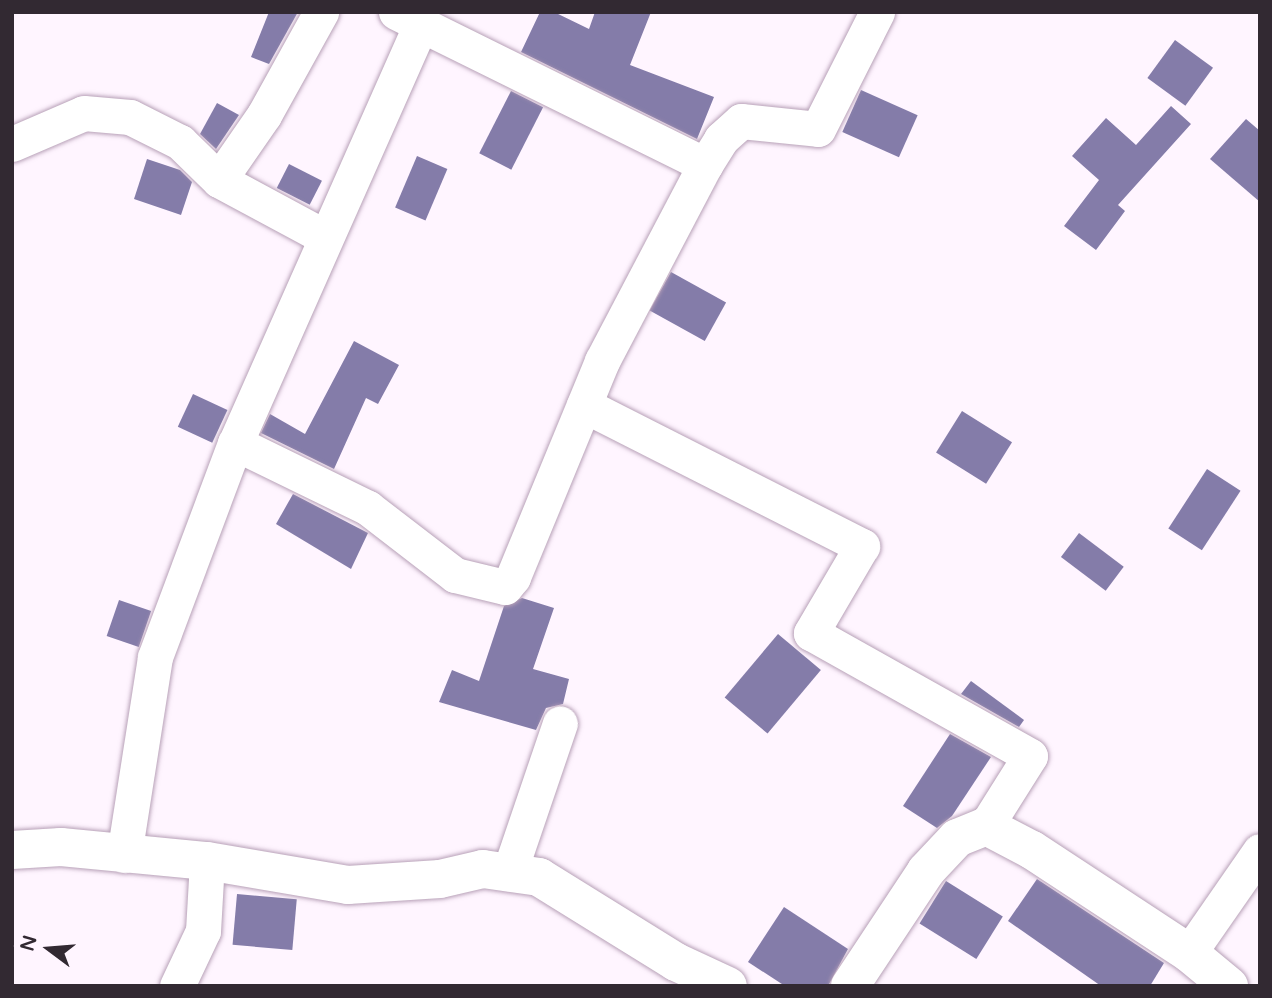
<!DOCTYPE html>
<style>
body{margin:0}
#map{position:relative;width:1272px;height:998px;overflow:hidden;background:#fff5ff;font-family:"Varela Round",sans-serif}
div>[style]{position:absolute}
.building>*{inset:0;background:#847ca9;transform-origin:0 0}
.roads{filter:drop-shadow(0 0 2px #b8a1b8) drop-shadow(0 0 2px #b8a1b8)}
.minor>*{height:35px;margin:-17.5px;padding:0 17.5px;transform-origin:17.5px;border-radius:17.5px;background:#fff}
.tertiary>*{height:38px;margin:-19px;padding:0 19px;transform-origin:19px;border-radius:19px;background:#fff}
span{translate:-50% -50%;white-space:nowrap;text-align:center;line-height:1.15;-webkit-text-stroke:5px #fff5ff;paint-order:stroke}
.frame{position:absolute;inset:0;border:14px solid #322932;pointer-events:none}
.north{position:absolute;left:14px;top:914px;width:70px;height:70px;-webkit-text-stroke:5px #fff5ff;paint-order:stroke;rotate:286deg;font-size:19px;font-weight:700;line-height:28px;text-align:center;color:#322932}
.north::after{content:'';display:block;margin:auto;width:24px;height:32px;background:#322932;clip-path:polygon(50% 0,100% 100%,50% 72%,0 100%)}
</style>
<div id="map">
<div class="building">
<div style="clip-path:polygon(269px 12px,298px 12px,269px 64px,251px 57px)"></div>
<div style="clip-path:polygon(540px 12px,554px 12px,589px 29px,595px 12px,651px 12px,630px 65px,714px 97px,697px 139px,521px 52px)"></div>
<div style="left:1175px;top:40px;width:47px;height:47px;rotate:36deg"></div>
<div style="left:861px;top:90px;width:62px;height:46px;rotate:24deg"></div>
<div style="left:511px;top:91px;width:36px;height:70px;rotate:27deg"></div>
<div style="clip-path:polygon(217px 103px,239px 115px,216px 149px,200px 134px)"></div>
<div style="clip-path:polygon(1171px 106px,1191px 124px,1118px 205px,1125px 211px,1096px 250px,1064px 226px,1099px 180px,1072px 156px,1106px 118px,1136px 145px)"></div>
<div style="clip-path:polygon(1246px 119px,1260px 131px,1260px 202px,1210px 159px)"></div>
<div style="left:417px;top:156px;width:33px;height:56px;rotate:23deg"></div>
<div style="clip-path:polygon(147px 159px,180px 170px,192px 182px,181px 215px,134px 199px)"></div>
<div style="left:289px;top:164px;width:37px;height:27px;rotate:27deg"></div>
<div style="left:671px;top:272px;width:63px;height:44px;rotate:29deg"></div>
<div style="clip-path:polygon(354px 341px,399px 365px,378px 404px,366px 398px,334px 469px,261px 433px,270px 414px,305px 434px)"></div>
<div style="left:193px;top:394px;width:38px;height:36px;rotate:25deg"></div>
<div style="left:962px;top:411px;width:59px;height:49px;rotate:32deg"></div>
<div style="left:1207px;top:469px;width:40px;height:71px;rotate:33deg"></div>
<div style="clip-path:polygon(293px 494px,368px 533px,351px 569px,276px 524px)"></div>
<div style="left:1079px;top:533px;width:56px;height:30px;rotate:37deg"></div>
<div style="clip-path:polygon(522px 598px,554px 608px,533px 669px,569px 679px,563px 704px,546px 708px,536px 730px,439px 702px,452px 670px,479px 681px,504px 606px)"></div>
<div style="left:119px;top:600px;width:34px;height:38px;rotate:19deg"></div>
<div style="left:778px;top:634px;width:56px;height:83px;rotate:40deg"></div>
<div style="clip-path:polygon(971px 681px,1024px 720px,1019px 727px,961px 694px)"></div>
<div style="clip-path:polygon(950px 734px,991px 757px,952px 816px,937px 828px,903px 806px)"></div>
<div style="clip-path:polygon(1037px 879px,1164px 963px,1150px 986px,1101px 986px,1008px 921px)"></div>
<div style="left:946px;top:881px;width:67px;height:50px;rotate:32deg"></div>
<div style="left:237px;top:894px;width:60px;height:51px;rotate:5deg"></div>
<div style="clip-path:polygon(784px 907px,848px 949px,828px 986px,785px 986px,748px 962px)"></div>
</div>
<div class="roads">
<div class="minor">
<div style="left:396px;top:12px;width:345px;rotate:26.3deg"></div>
<div style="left:705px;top:165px;width:31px;rotate:-58deg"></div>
<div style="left:721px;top:139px;width:27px;rotate:-42deg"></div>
<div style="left:741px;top:121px;width:77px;rotate:5.9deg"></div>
<div style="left:818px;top:129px;width:131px;rotate:-63.2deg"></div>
<div style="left:421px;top:24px;width:458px;rotate:113.9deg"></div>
<div style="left:235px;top:443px;width:148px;rotate:26deg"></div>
<div style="left:368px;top:508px;width:110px;rotate:37.6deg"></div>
<div style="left:455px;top:575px;width:51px;rotate:13.5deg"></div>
<div style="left:505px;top:587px;width:13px;rotate:-51deg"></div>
<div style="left:513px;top:577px;width:234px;rotate:-67.6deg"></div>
<div style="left:602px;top:361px;width:221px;rotate:-62.3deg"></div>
<div style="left:12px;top:144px;width:78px;rotate:-23.3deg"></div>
<div style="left:84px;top:113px;width:46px;rotate:5deg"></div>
<div style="left:130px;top:117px;width:56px;rotate:26.6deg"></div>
<div style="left:180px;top:142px;width:54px;rotate:44.3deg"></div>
<div style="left:219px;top:180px;width:120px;rotate:28.3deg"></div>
<div style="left:219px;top:180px;width:79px;rotate:-55.3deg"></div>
<div style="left:264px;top:115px;width:118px;rotate:-61deg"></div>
<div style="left:584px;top:405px;width:312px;rotate:26.9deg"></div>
<div style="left:862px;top:546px;width:101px;rotate:120.4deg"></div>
<div style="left:811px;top:633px;width:251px;rotate:29.3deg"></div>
<div style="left:1030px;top:756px;width:83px;rotate:122.2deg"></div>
<div style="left:124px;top:855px;width:200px;rotate:-81.1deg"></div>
<div style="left:155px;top:657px;width:228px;rotate:-69.5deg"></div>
<div style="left:509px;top:873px;width:158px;rotate:-71.2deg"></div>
<div style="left:1189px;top:953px;width:124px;rotate:-55.2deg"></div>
<div style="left:177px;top:986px;width:61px;rotate:-64.7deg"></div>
<div style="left:203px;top:931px;width:70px;rotate:-86.7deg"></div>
</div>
<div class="tertiary">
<div style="left:12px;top:850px;width:49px;rotate:-3.5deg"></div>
<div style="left:61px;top:847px;width:147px;rotate:5.5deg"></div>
<div style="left:207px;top:861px;width:143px;rotate:9.7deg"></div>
<div style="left:348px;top:885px;width:92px;rotate:-3.7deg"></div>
<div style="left:440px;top:879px;width:44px;rotate:-13.1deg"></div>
<div style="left:483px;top:869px;width:57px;rotate:8.1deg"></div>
<div style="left:539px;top:877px;width:161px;rotate:31.8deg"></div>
<div style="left:676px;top:962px;width:57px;rotate:24.8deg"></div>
<div style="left:850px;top:986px;width:138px;rotate:-56.5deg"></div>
<div style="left:926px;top:871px;width:45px;rotate:-46.8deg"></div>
<div style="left:957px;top:838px;width:31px;rotate:-22deg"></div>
<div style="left:986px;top:826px;width:52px;rotate:27.6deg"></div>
<div style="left:1032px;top:850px;width:188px;rotate:33.3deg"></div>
<div style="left:1189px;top:953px;width:52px;rotate:39.5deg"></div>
</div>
</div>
<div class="frame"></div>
<div class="north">N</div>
</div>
